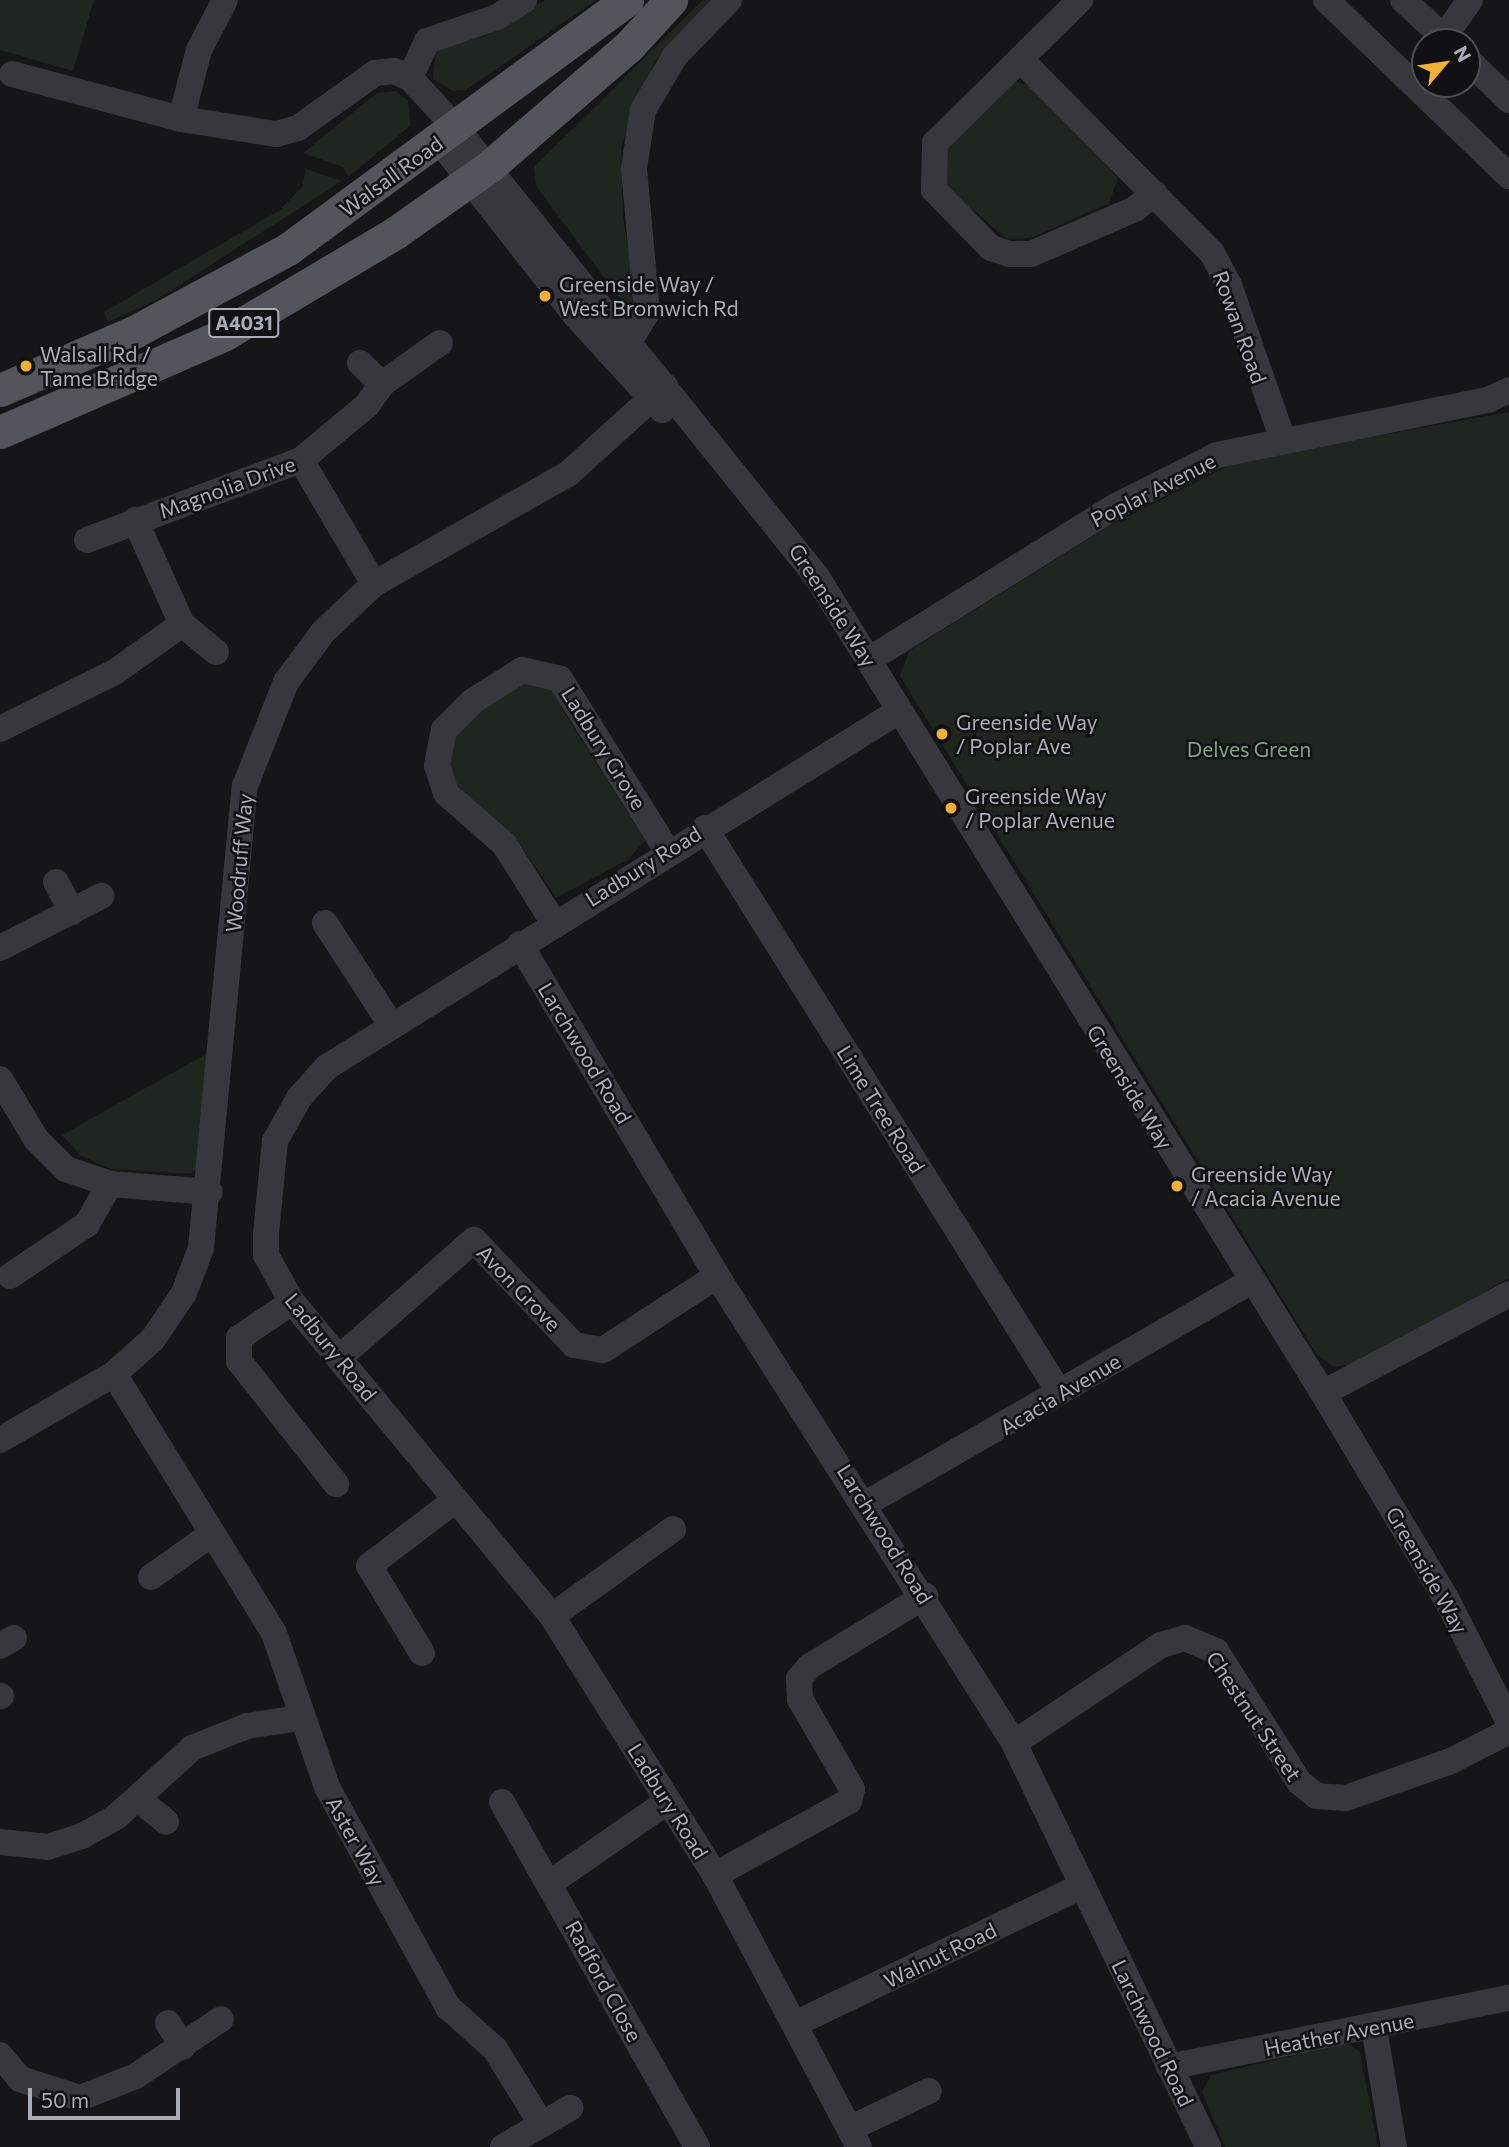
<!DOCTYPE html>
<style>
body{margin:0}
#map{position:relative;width:1509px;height:2147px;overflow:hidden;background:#161618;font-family:Commissioner,sans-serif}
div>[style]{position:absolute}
.green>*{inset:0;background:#1e261f}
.minor>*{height:26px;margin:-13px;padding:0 13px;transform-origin:13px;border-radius:13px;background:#37383d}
.major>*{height:33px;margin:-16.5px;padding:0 16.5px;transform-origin:16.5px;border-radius:16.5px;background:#53555c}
.dots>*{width:19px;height:19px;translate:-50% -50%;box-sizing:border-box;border:4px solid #111113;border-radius:50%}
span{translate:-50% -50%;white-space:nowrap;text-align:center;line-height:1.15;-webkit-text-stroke:5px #111113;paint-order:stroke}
.shield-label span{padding:2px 5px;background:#111113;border:2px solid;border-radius:5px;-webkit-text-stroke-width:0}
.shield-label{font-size:19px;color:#a8adb8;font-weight:700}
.street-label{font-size:21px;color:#a8adb8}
.poi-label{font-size:21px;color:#a8adb8}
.left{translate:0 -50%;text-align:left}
.park-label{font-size:21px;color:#7fa381}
.north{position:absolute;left:1411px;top:28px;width:70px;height:70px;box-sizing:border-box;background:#111113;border:2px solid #4d4f55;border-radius:50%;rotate:61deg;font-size:19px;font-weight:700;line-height:28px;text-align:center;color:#a8adb8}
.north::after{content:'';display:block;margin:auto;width:24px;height:32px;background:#f2b134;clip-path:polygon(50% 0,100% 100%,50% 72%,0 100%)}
.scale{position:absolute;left:28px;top:2088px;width:152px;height:32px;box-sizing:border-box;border:4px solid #a8adb8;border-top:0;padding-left:9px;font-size:21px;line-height:24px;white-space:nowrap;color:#a8adb8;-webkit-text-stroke:5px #111113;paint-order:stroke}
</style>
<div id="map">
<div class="green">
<div style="clip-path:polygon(0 0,94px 0,73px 71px,0 50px)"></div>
<div style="clip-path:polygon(545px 0,596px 0,466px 90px,453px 91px,433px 79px,436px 49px,485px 36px)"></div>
<div style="clip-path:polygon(703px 0,716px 0,655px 61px,621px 146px,623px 218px,637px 294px,629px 311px,536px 186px,534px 167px)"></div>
<div style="clip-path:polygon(1015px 82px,1034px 86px,1118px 178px,1109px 203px,1031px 238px,1007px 239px,948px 189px,938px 158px)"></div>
<div style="clip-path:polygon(396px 91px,408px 101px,410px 126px,348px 177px,343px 167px,303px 153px,377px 93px)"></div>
<div style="clip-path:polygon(306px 169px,342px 181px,156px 300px,108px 322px,104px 312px,280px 210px,302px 187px)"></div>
<div style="clip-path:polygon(1509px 412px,1509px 1278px,1356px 1364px,1334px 1367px,1317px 1355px,900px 676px,909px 651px,1109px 526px,1238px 461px)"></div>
<div style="clip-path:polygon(537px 679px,565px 698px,561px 708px,645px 840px,629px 859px,556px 898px,520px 844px,449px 777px,454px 730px,513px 682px)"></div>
<div style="clip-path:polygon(208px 1053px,199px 1166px,191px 1174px,111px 1169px,80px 1155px,62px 1135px)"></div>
<div style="clip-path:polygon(1347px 2043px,1360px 2052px,1378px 2147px,1225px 2147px,1202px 2092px,1211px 2075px)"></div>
</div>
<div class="minor">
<div style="left:1080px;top:0;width:204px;rotate:135.4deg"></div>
<div style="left:935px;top:143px;width:47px;rotate:91.2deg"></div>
<div style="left:934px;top:190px;width:81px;rotate:45.5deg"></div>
<div style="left:991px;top:248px;width:19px;rotate:18deg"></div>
<div style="left:1009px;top:254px;width:22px"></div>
<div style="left:1031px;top:254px;width:113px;rotate:-23.4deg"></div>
<div style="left:1135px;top:209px;width:25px;rotate:-40deg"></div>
<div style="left:1326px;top:0;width:254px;rotate:43.9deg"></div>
<div style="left:1403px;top:0;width:62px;rotate:42.4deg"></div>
<div style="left:1444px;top:37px;width:45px;rotate:-54.9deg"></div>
<div style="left:1020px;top:59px;width:273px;rotate:45.3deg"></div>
<div style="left:1212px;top:253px;width:36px;rotate:62deg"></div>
<div style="left:1229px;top:285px;width:164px;rotate:70.8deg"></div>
<div style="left:1467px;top:59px;width:59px;rotate:44.3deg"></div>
<div style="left:12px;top:74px;width:175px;rotate:14.9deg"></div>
<div style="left:181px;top:119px;width:96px;rotate:9deg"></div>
<div style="left:276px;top:134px;width:23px;rotate:-15deg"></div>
<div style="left:298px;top:128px;width:95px;rotate:-35.5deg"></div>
<div style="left:375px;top:73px;width:19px;rotate:-6deg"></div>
<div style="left:394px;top:71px;width:17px;rotate:24deg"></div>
<div style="left:410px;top:78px;width:68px;rotate:47.4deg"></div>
<div style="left:456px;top:128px;width:576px;rotate:51.2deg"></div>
<div style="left:817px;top:577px;width:960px;rotate:58.2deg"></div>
<div style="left:1323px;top:1393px;width:241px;rotate:59.1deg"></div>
<div style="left:1447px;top:1600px;width:137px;rotate:63.1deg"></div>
<div style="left:410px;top:78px;width:41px;rotate:-65.3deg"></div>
<div style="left:427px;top:41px;width:74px;rotate:-18.9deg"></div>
<div style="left:497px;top:17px;width:32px;rotate:-32deg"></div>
<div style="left:181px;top:119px;width:71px;rotate:-75.4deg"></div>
<div style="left:199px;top:50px;width:56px;rotate:-62.5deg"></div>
<div style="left:440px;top:142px;width:219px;rotate:52deg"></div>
<div style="left:575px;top:315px;width:129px;rotate:47.5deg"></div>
<div style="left:629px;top:342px;width:35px;rotate:-59deg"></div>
<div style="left:647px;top:312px;width:145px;rotate:-95.2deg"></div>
<div style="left:634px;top:168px;width:59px;rotate:-81.2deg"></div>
<div style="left:643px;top:110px;width:63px;rotate:-59.3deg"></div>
<div style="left:675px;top:56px;width:78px;rotate:-46deg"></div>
<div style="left:360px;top:363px;width:30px;rotate:44deg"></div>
<div style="left:301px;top:460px;width:144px;rotate:59.5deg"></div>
<div style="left:135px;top:520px;width:114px;rotate:65.7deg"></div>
<div style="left:182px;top:624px;width:44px;rotate:39.5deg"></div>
<div style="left:87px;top:540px;width:228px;rotate:-20.5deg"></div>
<div style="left:301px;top:460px;width:86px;rotate:-39.8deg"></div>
<div style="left:367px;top:405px;width:26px;rotate:-54deg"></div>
<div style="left:382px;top:384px;width:71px;rotate:-35.3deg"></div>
<div style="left:870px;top:659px;width:287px;rotate:-31.9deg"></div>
<div style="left:1114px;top:507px;width:115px;rotate:-26.8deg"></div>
<div style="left:1217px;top:455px;width:277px;rotate:-11.5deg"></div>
<div style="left:1488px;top:400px;width:23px;rotate:-25deg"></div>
<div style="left:0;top:729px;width:128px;rotate:-26.4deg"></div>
<div style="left:115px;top:672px;width:82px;rotate:-35.6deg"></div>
<div style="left:705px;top:828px;width:664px;rotate:57.87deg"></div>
<div style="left:56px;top:882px;width:34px;rotate:62deg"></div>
<div style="left:325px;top:923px;width:123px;rotate:57deg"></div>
<div style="left:554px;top:923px;width:93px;rotate:-122.3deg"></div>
<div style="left:504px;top:844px;width:77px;rotate:-138.7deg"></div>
<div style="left:446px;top:793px;width:29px;rotate:-108deg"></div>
<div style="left:437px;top:765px;width:36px;rotate:-79deg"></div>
<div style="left:444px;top:730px;width:41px;rotate:-45deg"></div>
<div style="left:473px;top:701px;width:58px;rotate:-32.3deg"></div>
<div style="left:522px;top:670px;width:39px;rotate:13deg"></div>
<div style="left:560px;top:679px;width:202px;rotate:58deg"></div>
<div style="left:520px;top:944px;width:386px;rotate:59.3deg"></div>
<div style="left:717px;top:1276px;width:553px;rotate:57.54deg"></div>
<div style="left:1014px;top:1743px;width:448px;rotate:64.3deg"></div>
<div style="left:0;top:948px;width:114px;rotate:-27.2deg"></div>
<div style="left:0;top:1079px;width:70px;rotate:59deg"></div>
<div style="left:36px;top:1139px;width:42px;rotate:45deg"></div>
<div style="left:66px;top:1169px;width:46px;rotate:18.8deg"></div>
<div style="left:110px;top:1184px;width:100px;rotate:4.6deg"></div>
<div style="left:10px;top:1276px;width:93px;rotate:-34deg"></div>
<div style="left:87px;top:1224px;width:46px;rotate:-60.1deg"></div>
<div style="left:292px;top:1302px;width:64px;rotate:145.8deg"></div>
<div style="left:239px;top:1338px;width:23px;rotate:90deg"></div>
<div style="left:239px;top:1361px;width:157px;rotate:51.7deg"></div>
<div style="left:339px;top:1358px;width:179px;rotate:-41.2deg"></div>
<div style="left:474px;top:1240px;width:145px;rotate:46.4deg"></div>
<div style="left:574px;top:1345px;width:29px;rotate:10deg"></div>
<div style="left:603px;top:1350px;width:136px;rotate:-33deg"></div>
<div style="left:114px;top:1374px;width:304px;rotate:58.3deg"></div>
<div style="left:274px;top:1633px;width:163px;rotate:71deg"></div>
<div style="left:327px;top:1787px;width:251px;rotate:61.2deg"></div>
<div style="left:448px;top:2007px;width:63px;rotate:41.8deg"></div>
<div style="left:495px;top:2049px;width:89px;rotate:58.3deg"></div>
<div style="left:1323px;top:1393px;width:211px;rotate:-28deg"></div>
<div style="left:0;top:1440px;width:132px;rotate:-30.1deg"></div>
<div style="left:114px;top:1374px;width:52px;rotate:-41.9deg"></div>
<div style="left:153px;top:1339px;width:55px;rotate:-56deg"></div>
<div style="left:184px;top:1293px;width:48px;rotate:-69.3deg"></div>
<div style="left:201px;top:1248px;width:464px;rotate:-84.6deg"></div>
<div style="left:245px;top:786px;width:112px;rotate:-68.5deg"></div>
<div style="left:286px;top:682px;width:62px;rotate:-53.5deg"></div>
<div style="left:323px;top:632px;width:70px;rotate:-43.3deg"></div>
<div style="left:374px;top:584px;width:223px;rotate:-29.6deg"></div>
<div style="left:568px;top:474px;width:131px;rotate:-42.2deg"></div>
<div style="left:867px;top:1503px;width:444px;rotate:-30deg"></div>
<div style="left:151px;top:1577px;width:72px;rotate:-35.4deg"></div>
<div style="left:552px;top:1616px;width:149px;rotate:-35.7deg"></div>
<div style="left:0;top:1646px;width:16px;rotate:-30deg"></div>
<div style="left:422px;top:1653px;width:102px;rotate:-121.3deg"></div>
<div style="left:369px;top:1566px;width:108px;rotate:-37.5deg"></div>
<div style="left:0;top:1696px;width:1px"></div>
<div style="left:1014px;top:1743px;width:177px;rotate:-33.7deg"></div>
<div style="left:1161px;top:1645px;width:25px;rotate:-16deg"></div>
<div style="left:1185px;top:1638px;width:34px;rotate:23deg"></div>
<div style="left:1216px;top:1651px;width:155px;rotate:57.6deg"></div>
<div style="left:1299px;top:1782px;width:22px;rotate:39deg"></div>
<div style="left:1316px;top:1796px;width:30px;rotate:4deg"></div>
<div style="left:1346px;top:1798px;width:111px;rotate:-19.4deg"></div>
<div style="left:1451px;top:1761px;width:65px;rotate:-27.3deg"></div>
<div style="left:138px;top:1799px;width:36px;rotate:39deg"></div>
<div style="left:502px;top:1802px;width:396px;rotate:60.5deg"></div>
<div style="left:0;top:1842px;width:48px;rotate:5.9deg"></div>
<div style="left:48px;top:1847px;width:36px;rotate:-18deg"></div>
<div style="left:82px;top:1836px;width:39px;rotate:-29deg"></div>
<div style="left:116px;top:1817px;width:103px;rotate:-42.2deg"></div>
<div style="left:192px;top:1748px;width:59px;rotate:-21.8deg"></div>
<div style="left:247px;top:1726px;width:55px;rotate:-8.4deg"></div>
<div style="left:715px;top:1875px;width:153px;rotate:-28.9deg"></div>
<div style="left:849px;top:1801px;width:12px;rotate:-76deg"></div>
<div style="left:852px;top:1789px;width:104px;rotate:-120deg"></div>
<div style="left:800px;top:1699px;width:20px;rotate:-93deg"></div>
<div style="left:799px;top:1679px;width:17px;rotate:-50deg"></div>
<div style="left:810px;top:1666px;width:135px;rotate:-31.3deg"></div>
<div style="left:550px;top:1883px;width:144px;rotate:-34.8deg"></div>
<div style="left:168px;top:2023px;width:28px;rotate:58deg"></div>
<div style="left:797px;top:2023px;width:316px;rotate:-25.7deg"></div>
<div style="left:1374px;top:2028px;width:121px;rotate:80.5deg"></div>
<div style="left:0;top:2055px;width:31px;rotate:50deg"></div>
<div style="left:20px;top:2079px;width:63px;rotate:17.6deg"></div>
<div style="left:80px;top:2098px;width:60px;rotate:-21.4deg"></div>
<div style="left:136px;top:2076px;width:102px;rotate:-33.8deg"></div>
<div style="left:1169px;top:2067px;width:347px;rotate:-11.5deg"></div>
<div style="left:851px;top:2128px;width:86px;rotate:-25.4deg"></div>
<div style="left:503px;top:2147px;width:78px;rotate:-30.2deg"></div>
<div style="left:859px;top:2147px;width:308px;rotate:-117.9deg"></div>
<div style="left:715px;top:1875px;width:306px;rotate:-122.2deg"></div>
<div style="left:552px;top:1616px;width:408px;rotate:-129.6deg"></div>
<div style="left:292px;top:1302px;width:54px;rotate:-119deg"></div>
<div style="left:266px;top:1255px;width:21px;rotate:-90deg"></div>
<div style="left:266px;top:1234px;width:93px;rotate:-84.5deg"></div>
<div style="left:275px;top:1141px;width:49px;rotate:-60.8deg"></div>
<div style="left:299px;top:1098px;width:42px;rotate:-47.9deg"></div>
<div style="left:327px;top:1067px;width:674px;rotate:-31.9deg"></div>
</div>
<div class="major">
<div style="left:0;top:390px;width:146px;rotate:-23.4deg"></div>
<div style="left:134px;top:332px;width:175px;rotate:-28.3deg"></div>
<div style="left:288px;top:249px;width:421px;rotate:-36.3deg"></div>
<div style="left:0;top:432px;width:245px;rotate:-23.5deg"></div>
<div style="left:225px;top:334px;width:198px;rotate:-30.7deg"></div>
<div style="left:395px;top:233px;width:116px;rotate:-35.2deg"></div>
<div style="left:490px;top:166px;width:182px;rotate:-40.8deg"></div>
<div style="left:628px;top:47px;width:64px;rotate:-47.5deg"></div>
</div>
<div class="dots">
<div style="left:545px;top:296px;background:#f2b134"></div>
<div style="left:26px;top:366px;background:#f2b134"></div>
<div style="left:942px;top:734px;background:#f2b134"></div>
<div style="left:951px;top:808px;background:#f2b134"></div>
<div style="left:1177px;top:1186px;background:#f2b134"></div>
</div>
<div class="shield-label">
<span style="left:244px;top:323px">A4031</span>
</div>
<div class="street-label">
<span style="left:391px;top:176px;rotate:-36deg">Walsall Road</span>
<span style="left:1240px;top:327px;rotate:70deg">Rowan Road</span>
<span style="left:227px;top:487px;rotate:-20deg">Magnolia Drive</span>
<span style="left:1153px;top:490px;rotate:-27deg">Poplar Avenue</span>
<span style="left:833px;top:605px;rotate:57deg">Greenside Way</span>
<span style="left:604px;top:748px;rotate:58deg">Ladbury Grove</span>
<span style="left:239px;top:863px;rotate:-85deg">Woodruff Way</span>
<span style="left:643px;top:866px;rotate:-32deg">Ladbury Road</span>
<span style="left:585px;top:1053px;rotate:59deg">Larchwood Road</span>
<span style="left:1130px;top:1087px;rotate:58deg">Greenside Way</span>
<span style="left:881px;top:1109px;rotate:58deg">Lime Tree Road</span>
<span style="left:519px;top:1288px;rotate:46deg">Avon Grove</span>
<span style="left:331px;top:1347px;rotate:51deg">Ladbury Road</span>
<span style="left:1060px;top:1394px;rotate:-31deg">Acacia Avenue</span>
<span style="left:885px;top:1534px;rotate:58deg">Larchwood Road</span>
<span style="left:1427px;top:1570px;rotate:60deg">Greenside Way</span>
<span style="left:1254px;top:1716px;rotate:56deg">Chestnut Street</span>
<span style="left:668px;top:1801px;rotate:58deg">Ladbury Road</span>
<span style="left:356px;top:1841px;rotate:61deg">Aster Way</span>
<span style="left:940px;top:1955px;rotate:-26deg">Walnut Road</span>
<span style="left:604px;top:1981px;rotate:61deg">Radford Close</span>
<span style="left:1153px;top:2033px;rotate:64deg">Larchwood Road</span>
<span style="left:1339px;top:2034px;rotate:-11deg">Heather Avenue</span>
</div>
<div class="poi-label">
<span class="left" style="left:559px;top:296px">Greenside Way /<br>West Bromwich Rd</span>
<span class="left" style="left:40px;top:366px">Walsall Rd /<br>Tame Bridge</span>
<span class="left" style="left:956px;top:734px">Greenside Way<br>/ Poplar Ave</span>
<span class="left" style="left:965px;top:808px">Greenside Way<br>/ Poplar Avenue</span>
<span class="left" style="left:1191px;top:1186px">Greenside Way<br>/ Acacia Avenue</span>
</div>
<div class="park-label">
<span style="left:1249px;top:749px">Delves Green</span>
</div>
<div class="north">N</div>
<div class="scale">50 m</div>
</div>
